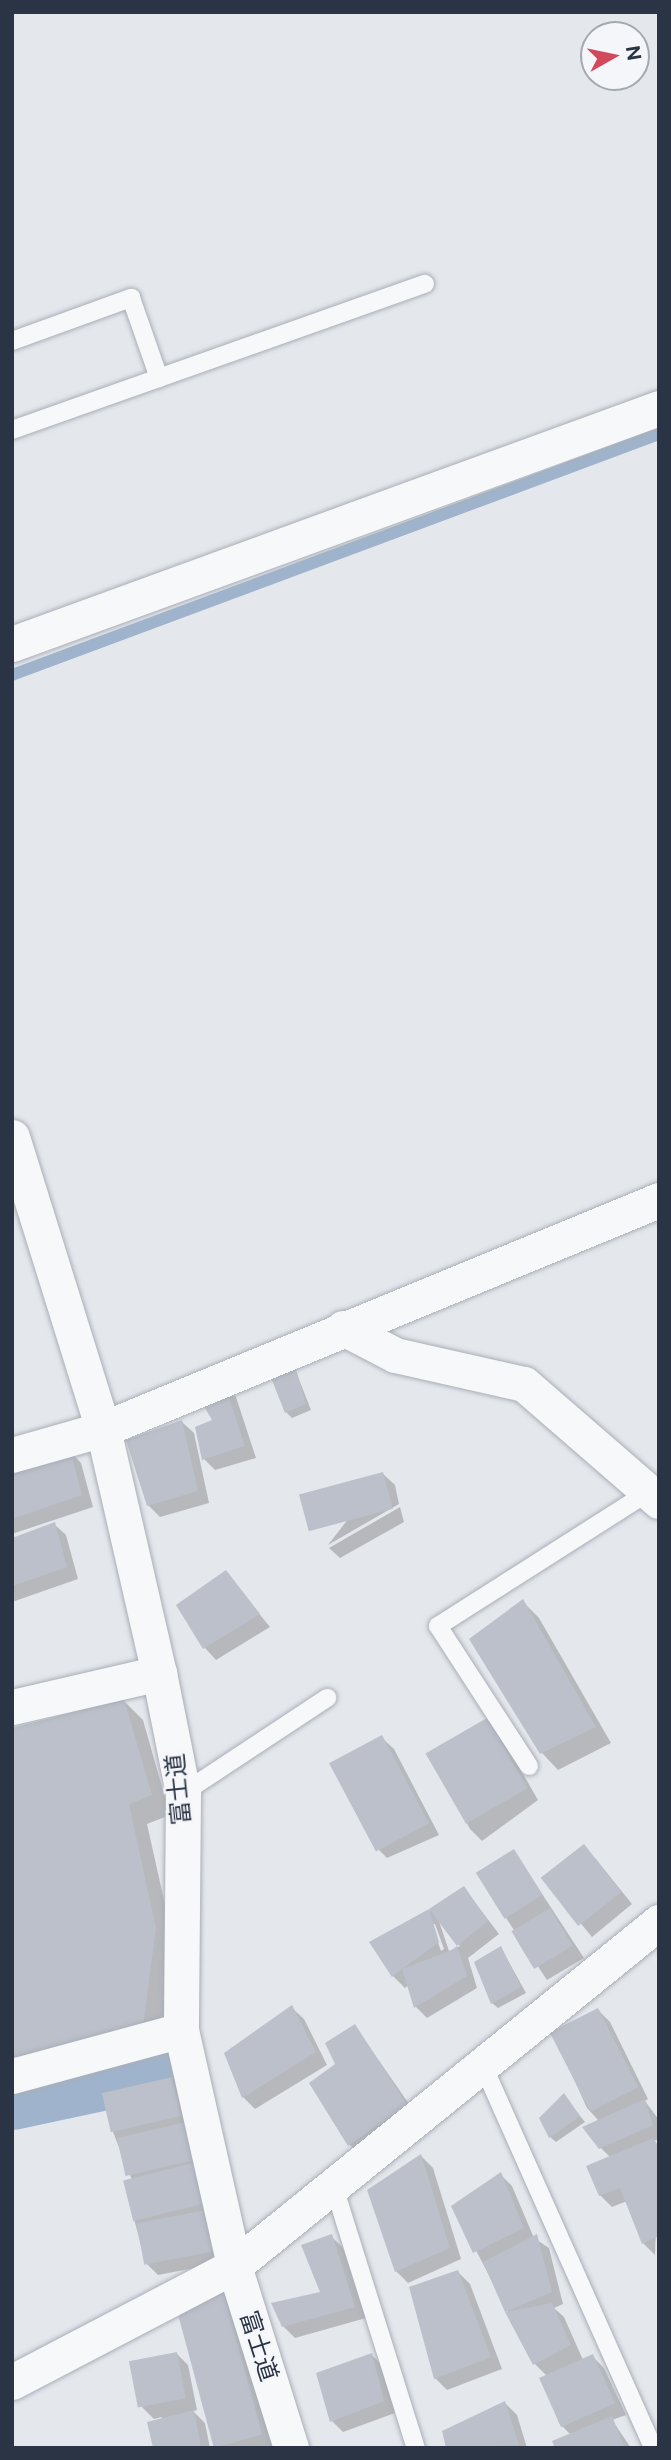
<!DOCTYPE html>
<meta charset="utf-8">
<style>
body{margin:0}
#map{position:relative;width:671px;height:2460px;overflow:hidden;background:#e4e7ec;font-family:"Public Sans","Noto Sans JP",sans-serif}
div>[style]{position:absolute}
.shadow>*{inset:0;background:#0003}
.stream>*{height:12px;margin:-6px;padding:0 6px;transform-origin:6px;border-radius:6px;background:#9fb4cc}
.river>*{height:68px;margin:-34px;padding:0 34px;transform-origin:34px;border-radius:34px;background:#9fb4cc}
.building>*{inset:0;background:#bbc0ca;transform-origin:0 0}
.roads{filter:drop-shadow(0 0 2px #a9aeb7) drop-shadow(0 0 2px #a9aeb7)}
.service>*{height:18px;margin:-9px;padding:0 9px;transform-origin:9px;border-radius:9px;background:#f7f8fa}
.minor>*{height:35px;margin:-17.5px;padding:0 17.5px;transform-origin:17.5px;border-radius:17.5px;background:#f7f8fa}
span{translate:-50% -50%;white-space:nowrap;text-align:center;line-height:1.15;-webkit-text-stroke:5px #f4f6f9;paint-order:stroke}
.street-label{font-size:24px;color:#2b3445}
.frame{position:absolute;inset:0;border:14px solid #2b3445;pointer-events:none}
.north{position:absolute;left:580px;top:21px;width:70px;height:70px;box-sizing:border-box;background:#f4f6f9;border:2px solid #a4a8b1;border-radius:50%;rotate:81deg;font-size:19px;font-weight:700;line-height:28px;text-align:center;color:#2b3445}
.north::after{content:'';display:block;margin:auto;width:24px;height:32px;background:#d1495b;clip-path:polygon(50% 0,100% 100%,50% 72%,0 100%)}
</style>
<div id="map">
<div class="shadow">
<div style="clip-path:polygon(293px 1364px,311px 1410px,292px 1418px,286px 1412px)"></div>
<div style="clip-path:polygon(224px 1385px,236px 1397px,256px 1458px,215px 1470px,204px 1459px)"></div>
<div style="clip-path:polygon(182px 1422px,194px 1433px,209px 1503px,160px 1517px,148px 1505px)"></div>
<div style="clip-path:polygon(70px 1451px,81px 1463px,93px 1507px,12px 1534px,12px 1472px)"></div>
<div style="clip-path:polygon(383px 1474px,395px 1485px,399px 1504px,328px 1545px)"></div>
<div style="clip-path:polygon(400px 1507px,404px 1522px,340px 1558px,329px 1548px)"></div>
<div style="clip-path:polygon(54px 1524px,66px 1535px,78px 1579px,12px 1602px,12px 1539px)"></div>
<div style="clip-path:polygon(226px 1573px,270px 1627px,216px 1660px,205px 1648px)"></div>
<div style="clip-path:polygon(522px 1601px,539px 1618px,611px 1743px,558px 1770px,542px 1753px,472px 1640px)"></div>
<div style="clip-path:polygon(124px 1701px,143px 1720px,170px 1815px,147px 1824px,175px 1949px,163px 2046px,12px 2082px)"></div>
<div style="clip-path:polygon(487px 1720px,499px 1732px,538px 1800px,482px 1841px,470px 1829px,429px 1755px)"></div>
<div style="clip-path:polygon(382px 1738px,394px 1749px,439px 1835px,387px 1858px,375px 1846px)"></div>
<div style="clip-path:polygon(514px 1851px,584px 1958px,547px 1980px,504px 1915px)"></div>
<div style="clip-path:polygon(595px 1858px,632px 1904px,592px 1937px,545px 1880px)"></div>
<div style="clip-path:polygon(evenodd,464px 1888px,499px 1934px,468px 1958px,477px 1988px,427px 2018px,416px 2007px,409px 1985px,405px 1988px,393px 1976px,429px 1911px,464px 1888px,439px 1921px,439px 1920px,460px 1946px,449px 1951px,439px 1921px,464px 1888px,432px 1924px,435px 1924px,444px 1949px,441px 1951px,432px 1924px)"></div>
<div style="clip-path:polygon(501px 1948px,526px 1993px,498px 2008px,492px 2003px)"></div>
<div style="clip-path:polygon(292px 2008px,304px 2019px,327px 2065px,255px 2109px,243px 2097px,226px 2053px)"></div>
<div style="clip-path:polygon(598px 2010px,610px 2022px,648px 2099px,645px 2101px,659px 2120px,659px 2139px,654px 2141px,659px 2146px,655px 2255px,643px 2243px,627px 2201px,612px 2207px,600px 2195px,611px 2158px,601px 2148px,599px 2121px,587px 2108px,554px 2035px)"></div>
<div style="clip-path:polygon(355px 2026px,418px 2117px,361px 2156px,350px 2145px,337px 2065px)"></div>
<div style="clip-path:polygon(171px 2079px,183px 2091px,225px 2262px,158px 2275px,146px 2263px,134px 2219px,132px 2180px,113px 2132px)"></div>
<div style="clip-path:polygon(564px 2096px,585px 2122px,556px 2142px,550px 2137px)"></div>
<div style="clip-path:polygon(421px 2156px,433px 2168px,461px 2259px,408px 2283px,396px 2271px)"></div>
<div style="clip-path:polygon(501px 2175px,512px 2186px,534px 2238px,549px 2248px,563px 2304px,554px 2308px,564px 2317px,583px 2360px,592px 2356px,604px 2368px,626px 2415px,612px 2420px,631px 2448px,557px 2448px,571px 2435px,559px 2423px,547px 2376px,535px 2364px,453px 2206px)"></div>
<div style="clip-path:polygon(331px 2236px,343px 2248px,366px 2318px,295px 2338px,283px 2326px,323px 2293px)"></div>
<div style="clip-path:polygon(458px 2272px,470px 2284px,502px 2369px,447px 2390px,435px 2378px)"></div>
<div style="clip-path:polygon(223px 2291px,239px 2308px,276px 2448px,222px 2448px,218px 2443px)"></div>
<div style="clip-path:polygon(177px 2354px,188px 2365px,197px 2410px,193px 2411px,205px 2423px,210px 2448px,154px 2448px,162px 2417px,154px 2419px,142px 2407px)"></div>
<div style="clip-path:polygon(372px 2355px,383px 2366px,395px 2413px,343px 2432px,332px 2421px)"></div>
<div style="clip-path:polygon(505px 2403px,517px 2415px,527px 2448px,448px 2448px)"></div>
</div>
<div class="stream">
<div style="left:12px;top:675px;width:690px;rotate:-20.43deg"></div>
</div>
<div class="river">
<div style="left:12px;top:2096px;width:147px;rotate:-12.1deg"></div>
</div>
<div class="building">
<div style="clip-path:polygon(294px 1362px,306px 1404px,285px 1413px,268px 1370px)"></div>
<div style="clip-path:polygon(224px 1383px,245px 1446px,202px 1460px,195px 1427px,212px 1420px,198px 1396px)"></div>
<div style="clip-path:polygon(182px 1420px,198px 1491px,147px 1506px,126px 1440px)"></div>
<div style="clip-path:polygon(70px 1449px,82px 1495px,12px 1519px,12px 1470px)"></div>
<div style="left:383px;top:1472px;width:38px;height:87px;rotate:75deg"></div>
<div style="clip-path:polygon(55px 1522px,67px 1567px,12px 1586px,12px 1538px)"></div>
<div style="clip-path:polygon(226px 1570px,260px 1614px,203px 1649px,176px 1605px)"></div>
<div style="clip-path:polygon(523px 1599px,596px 1727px,540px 1754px,469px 1639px)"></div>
<div style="clip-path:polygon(124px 1699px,152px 1795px,129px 1804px,156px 1928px,143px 2026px,12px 2058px,12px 1728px)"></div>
<div style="left:487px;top:1718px;width:81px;height:71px;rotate:60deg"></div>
<div style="left:382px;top:1735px;width:100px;height:60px;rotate:62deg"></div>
<div style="left:584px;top:1844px;width:61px;height:55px;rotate:52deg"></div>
<div style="left:514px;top:1849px;width:54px;height:45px;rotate:58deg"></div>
<div style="clip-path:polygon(464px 1886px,488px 1921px,457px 1946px,467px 1976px,414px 2008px,402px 1969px,392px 1977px,369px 1942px,429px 1909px,439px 1942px,402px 1969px,452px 1950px,457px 1946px,429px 1909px)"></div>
<div style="left:550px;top:1908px;width:44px;height:45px;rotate:59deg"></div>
<div style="clip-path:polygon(501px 1946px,521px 1987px,491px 2004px,474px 1962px)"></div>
<div style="clip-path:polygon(292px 2005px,316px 2052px,242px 2098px,224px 2053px)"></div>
<div style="left:598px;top:2008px;width:89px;height:54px;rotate:63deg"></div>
<div style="clip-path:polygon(355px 2024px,407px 2105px,348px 2146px,309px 2083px,335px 2064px,325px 2043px)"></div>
<div style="left:172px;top:2077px;width:40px;height:72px;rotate:77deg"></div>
<div style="clip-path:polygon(564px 2093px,580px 2116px,549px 2138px,539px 2118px)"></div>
<div style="clip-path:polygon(645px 2099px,653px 2125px,599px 2149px,582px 2127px)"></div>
<div style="left:186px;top:2122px;width:39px;height:71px;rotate:77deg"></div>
<div style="clip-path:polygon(653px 2138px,659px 2147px,659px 2236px,642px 2244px,620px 2188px,599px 2196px,586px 2166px)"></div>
<div style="clip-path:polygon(421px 2154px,450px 2248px,395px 2272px,367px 2190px)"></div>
<div style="left:193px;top:2163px;width:42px;height:72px;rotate:76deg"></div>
<div style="clip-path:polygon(501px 2172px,524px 2228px,473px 2253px,451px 2206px)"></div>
<div style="left:206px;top:2210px;width:42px;height:71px;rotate:79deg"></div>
<div style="clip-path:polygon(332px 2234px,355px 2307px,282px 2327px,271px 2303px,320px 2292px,301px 2245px)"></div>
<div style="clip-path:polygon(537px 2234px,552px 2292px,505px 2312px,552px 2303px,571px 2345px,533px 2365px,505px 2312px,483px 2262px)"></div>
<div style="clip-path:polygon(458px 2270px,491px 2357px,434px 2379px,409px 2287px)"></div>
<div style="left:223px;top:2289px;width:151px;height:50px;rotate:75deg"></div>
<div style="left:177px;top:2352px;width:47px;height:49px;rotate:79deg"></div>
<div style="clip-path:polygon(372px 2353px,384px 2401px,330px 2422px,316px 2373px)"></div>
<div style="left:593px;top:2354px;width:54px;height:59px;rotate:66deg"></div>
<div style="clip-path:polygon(505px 2401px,519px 2445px,446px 2448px,442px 2431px)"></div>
<div style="clip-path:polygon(194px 2410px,201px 2448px,153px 2448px,147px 2422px)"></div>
<div style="clip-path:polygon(612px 2416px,625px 2448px,555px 2448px,552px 2441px)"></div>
</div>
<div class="roads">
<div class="service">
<div style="left:12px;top:341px;width:127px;rotate:-19.9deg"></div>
<div style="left:131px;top:298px;width:85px;rotate:70.7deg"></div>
<div style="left:12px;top:430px;width:438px;rotate:-19.5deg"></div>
<div style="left:529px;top:1766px;width:167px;rotate:-123deg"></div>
<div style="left:438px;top:1626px;width:251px;rotate:-32.5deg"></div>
<div style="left:183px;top:1793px;width:173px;rotate:-33.4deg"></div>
<div style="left:481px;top:2061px;width:424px;rotate:66deg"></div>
<div style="left:334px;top:2187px;width:274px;rotate:72.6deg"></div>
</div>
<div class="minor">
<div style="left:12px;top:644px;width:689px;rotate:-20.04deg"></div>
<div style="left:12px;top:1137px;width:306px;rotate:72.7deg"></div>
<div style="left:103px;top:1429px;width:250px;rotate:77.1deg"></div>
<div style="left:159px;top:1673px;width:122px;rotate:78.7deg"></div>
<div style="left:183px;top:1793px;width:237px;rotate:90.5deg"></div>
<div style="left:181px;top:2030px;width:242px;rotate:77.3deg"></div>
<div style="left:234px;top:2266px;width:191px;rotate:72.6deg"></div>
<div style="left:343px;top:1328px;width:59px;rotate:27.4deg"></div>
<div style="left:395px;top:1355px;width:132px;rotate:12.7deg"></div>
<div style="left:524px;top:1384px;width:179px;rotate:40.9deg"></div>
<div style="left:12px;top:1455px;width:95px;rotate:-15.9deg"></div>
<div style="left:103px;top:1429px;width:601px;rotate:-22.39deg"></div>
<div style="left:12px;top:1707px;width:151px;rotate:-13deg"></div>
<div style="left:12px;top:2076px;width:175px;rotate:-15.2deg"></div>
<div style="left:12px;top:2382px;width:250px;rotate:-27.6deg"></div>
<div style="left:234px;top:2266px;width:547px;rotate:-38.99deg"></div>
</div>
</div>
<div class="street-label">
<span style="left:178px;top:1789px;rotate:-96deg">富士道</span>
<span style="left:259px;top:2346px;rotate:72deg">富士道</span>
</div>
<div class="frame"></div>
<div class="north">N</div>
</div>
